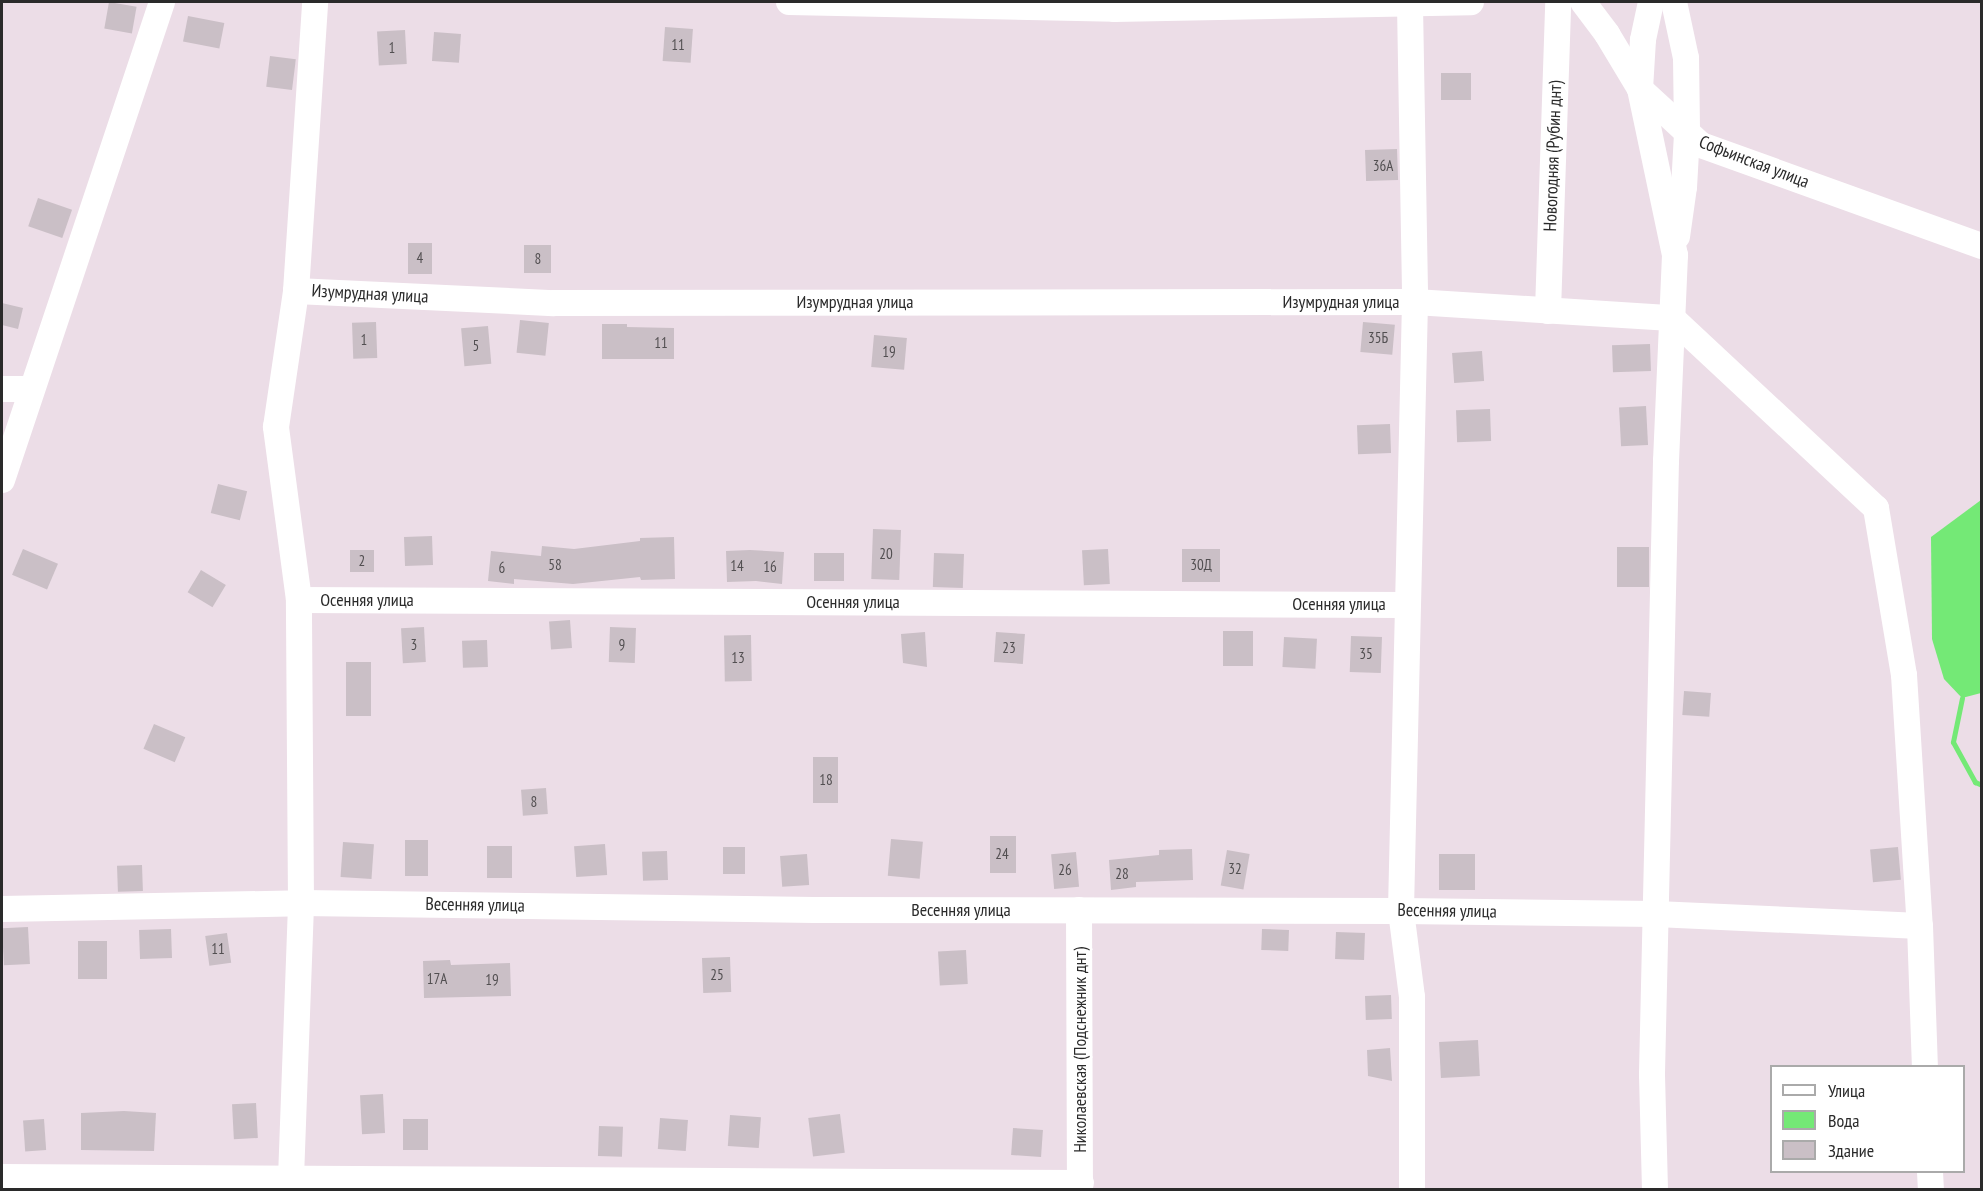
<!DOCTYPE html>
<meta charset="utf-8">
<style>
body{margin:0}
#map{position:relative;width:1983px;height:1191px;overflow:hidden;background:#ecdde7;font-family:"PT Sans Narrow",sans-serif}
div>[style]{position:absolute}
.water>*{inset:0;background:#74e976}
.stream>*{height:5px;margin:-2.5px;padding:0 2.5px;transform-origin:2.5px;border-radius:2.5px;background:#74e976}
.building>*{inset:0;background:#cabfc6;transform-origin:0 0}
.minor>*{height:26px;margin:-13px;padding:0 13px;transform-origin:13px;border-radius:13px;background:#fff}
span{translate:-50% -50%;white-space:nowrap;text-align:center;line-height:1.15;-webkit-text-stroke:4.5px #fff;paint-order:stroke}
.number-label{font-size:15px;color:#524f51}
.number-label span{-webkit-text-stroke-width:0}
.street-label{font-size:18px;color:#2a2a2a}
.frame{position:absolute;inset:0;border:3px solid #2a2a2a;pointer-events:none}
.legend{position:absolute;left:1770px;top:1065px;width:195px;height:108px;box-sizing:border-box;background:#fff;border:2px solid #aaa;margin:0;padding:8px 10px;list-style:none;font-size:18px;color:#2a2a2a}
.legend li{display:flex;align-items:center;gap:12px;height:30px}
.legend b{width:30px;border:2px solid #aaa}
</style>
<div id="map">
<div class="water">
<div style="clip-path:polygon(1981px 500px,1981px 693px,1962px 698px,1944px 679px,1932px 639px,1931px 537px)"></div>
</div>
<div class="stream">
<div style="left:1962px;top:698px;width:45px;rotate:101.6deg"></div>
<div style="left:1953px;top:742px;width:46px;rotate:61.2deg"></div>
<div style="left:1975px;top:782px;width:8px;rotate:23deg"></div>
</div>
<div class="building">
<div style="left:109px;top:2px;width:28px;height:27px;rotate:10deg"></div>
<div style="left:188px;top:16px;width:37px;height:26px;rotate:11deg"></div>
<div style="left:665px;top:27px;width:28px;height:34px;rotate:4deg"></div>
<div style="left:405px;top:30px;width:34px;height:28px;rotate:87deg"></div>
<div style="left:434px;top:32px;width:27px;height:29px;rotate:4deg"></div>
<div style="left:270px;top:56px;width:26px;height:31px;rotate:7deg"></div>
<div style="left:1441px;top:73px;width:30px;height:27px"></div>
<div style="left:1397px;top:149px;width:31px;height:32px;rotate:88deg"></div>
<div style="left:38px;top:198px;width:36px;height:30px;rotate:19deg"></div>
<div style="left:408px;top:243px;width:24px;height:31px"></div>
<div style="left:524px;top:245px;width:27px;height:28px"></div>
<div style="clip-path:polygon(2px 303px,23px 308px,18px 329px,2px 325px)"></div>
<div style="left:520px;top:320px;width:29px;height:33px;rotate:6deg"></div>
<div style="left:376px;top:322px;width:36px;height:24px;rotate:88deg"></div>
<div style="left:1363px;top:322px;width:32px;height:30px;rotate:5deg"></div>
<div style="clip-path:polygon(602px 324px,627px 324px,627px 327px,674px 328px,674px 359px,602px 359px)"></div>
<div style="left:488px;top:326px;width:38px;height:27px;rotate:85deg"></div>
<div style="left:874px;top:335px;width:33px;height:32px;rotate:5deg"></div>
<div style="left:1650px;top:344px;width:27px;height:38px;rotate:88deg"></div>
<div style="left:1482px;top:351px;width:30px;height:30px;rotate:86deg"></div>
<div style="left:1646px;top:406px;width:39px;height:27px;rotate:87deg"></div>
<div style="left:1490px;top:409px;width:32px;height:34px;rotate:88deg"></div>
<div style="left:1390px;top:424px;width:29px;height:33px;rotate:88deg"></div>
<div style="left:218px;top:484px;width:30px;height:30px;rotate:14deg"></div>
<div style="left:873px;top:529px;width:28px;height:50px;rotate:2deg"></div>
<div style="left:432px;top:536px;width:29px;height:28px;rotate:88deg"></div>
<div style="clip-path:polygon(674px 537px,675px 579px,641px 580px,640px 577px,573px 584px,514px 579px,514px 584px,488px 581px,491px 551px,541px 556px,542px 546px,574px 549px,640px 541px,640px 538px)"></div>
<div style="left:1617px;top:547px;width:32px;height:40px"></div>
<div style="left:23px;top:549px;width:38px;height:28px;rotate:23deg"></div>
<div style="left:1108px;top:549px;width:35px;height:26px;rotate:87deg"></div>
<div style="left:1182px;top:549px;width:38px;height:33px"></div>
<div style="left:374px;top:550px;width:22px;height:24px;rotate:90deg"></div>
<div style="clip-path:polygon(750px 550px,784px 552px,782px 584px,756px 581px,727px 582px,726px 551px)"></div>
<div style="left:814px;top:553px;width:30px;height:28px"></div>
<div style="left:934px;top:553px;width:30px;height:34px;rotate:2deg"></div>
<div style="left:201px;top:570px;width:29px;height:26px;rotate:31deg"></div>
<div style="left:570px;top:620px;width:28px;height:21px;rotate:86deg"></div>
<div style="left:424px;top:627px;width:35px;height:23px;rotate:87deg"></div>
<div style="left:610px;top:627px;width:26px;height:35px;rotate:2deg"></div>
<div style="left:1223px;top:631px;width:30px;height:35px"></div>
<div style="clip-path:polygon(925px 632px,927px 667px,903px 663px,901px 634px)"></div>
<div style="left:996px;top:632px;width:29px;height:30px;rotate:4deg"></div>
<div style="left:751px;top:635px;width:46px;height:27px;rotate:89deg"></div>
<div style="left:1351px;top:636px;width:31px;height:36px;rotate:2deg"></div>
<div style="left:1284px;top:637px;width:33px;height:30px;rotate:3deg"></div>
<div style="left:487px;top:640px;width:27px;height:25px;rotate:88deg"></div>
<div style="left:346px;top:662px;width:25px;height:54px"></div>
<div style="left:1684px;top:691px;width:27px;height:24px;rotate:4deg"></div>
<div style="left:154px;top:724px;width:34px;height:27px;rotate:23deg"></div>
<div style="left:813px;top:757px;width:25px;height:46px"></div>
<div style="left:546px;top:788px;width:26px;height:25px;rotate:86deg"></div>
<div style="left:990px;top:836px;width:26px;height:37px"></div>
<div style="left:891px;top:839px;width:32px;height:37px;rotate:5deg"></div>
<div style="left:405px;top:840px;width:23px;height:36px"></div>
<div style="left:343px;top:842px;width:31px;height:35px;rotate:4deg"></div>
<div style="left:605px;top:844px;width:31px;height:31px;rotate:86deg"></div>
<div style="left:487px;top:846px;width:25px;height:32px"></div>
<div style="left:723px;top:847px;width:22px;height:27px"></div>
<div style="left:1898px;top:847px;width:33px;height:28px;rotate:85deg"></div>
<div style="clip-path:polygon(1192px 849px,1193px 880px,1136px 882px,1136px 887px,1111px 890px,1109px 860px,1159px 855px,1159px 850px)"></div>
<div style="left:1227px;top:850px;width:23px;height:36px;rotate:10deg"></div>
<div style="left:667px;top:851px;width:29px;height:25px;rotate:88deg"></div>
<div style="left:1076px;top:852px;width:35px;height:25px;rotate:85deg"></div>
<div style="left:807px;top:854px;width:31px;height:27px;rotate:86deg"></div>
<div style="left:1439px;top:854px;width:36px;height:36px"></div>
<div style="left:142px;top:865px;width:26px;height:25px;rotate:88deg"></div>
<div style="left:28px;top:927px;width:37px;height:26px;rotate:87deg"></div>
<div style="left:171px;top:929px;width:29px;height:32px;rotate:88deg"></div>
<div style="left:1262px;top:929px;width:27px;height:21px;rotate:2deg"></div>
<div style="left:1336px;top:932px;width:29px;height:27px;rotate:2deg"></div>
<div style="left:227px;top:933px;width:30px;height:22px;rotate:82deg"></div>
<div style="left:78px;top:941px;width:29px;height:38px"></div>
<div style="left:966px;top:950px;width:34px;height:28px;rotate:87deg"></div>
<div style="left:730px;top:957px;width:35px;height:28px;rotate:88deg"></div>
<div style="clip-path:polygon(450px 960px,451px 965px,510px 963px,511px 996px,424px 998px,423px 961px)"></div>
<div style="left:1391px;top:995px;width:24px;height:26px;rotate:88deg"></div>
<div style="left:1478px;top:1040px;width:36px;height:39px;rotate:87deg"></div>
<div style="clip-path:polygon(1390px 1048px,1392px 1081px,1368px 1076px,1367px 1050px)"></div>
<div style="left:383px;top:1094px;width:39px;height:23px;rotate:87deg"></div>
<div style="left:256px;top:1103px;width:35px;height:24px;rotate:87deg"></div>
<div style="clip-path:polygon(124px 1111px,156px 1113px,154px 1151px,81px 1150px,81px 1113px)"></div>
<div style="left:840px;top:1114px;width:39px;height:32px;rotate:83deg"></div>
<div style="left:730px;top:1115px;width:31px;height:31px;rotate:4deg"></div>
<div style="left:660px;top:1118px;width:28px;height:31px;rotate:4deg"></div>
<div style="left:44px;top:1119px;width:31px;height:21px;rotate:86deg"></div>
<div style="left:403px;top:1119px;width:25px;height:31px"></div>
<div style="left:599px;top:1126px;width:24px;height:30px;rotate:2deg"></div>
<div style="left:1013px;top:1128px;width:30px;height:27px;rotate:4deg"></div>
</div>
<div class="minor">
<div style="left:789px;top:2px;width:325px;rotate:1.2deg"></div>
<div style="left:1114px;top:9px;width:357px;rotate:-1.1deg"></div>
<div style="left:1583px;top:2px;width:40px;rotate:53deg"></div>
<div style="left:1607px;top:34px;width:64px;rotate:59deg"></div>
<div style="left:1640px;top:89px;width:83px;rotate:42.6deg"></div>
<div style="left:1701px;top:145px;width:299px;rotate:19.8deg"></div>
<div style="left:1651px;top:2px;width:39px;rotate:102deg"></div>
<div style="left:1643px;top:40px;width:49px;rotate:93.5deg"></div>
<div style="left:1640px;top:89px;width:170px;rotate:78.1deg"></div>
<div style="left:1675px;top:255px;width:206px;rotate:92.5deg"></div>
<div style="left:1666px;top:461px;width:614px;rotate:91.31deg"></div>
<div style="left:1652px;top:1075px;width:115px;rotate:88.5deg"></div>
<div style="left:1674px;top:2px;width:57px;rotate:77.9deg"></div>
<div style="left:1686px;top:58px;width:76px;rotate:89.2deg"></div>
<div style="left:1687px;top:134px;width:53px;rotate:93.2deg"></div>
<div style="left:1684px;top:187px;width:50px;rotate:98deg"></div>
<div style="left:1410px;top:5px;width:297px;rotate:89deg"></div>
<div style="left:1415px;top:302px;width:609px;rotate:91.32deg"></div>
<div style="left:1401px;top:911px;width:87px;rotate:82.7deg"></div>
<div style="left:1412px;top:997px;width:193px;rotate:90deg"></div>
<div style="left:296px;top:291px;width:258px;rotate:2.7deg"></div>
<div style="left:554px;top:303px;width:861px;rotate:-0.07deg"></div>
<div style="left:1415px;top:302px;width:257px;rotate:3.6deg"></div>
<div style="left:1672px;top:318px;width:279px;rotate:43deg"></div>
<div style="left:1876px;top:508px;width:169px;rotate:80.5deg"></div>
<div style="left:1904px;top:675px;width:252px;rotate:86.4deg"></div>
<div style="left:1920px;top:926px;width:140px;rotate:88deg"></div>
<div style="left:1548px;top:311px;width:309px;rotate:-88.1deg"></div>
<div style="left:2px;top:389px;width:28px"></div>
<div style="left:2px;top:480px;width:504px;rotate:-71.49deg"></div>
<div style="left:299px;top:600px;width:1107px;rotate:0.26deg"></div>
<div style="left:2px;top:909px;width:299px;rotate:-1.1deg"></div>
<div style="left:301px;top:903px;width:513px;rotate:0.78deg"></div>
<div style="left:814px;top:910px;width:587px;rotate:0.1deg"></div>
<div style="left:1401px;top:911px;width:255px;rotate:0.7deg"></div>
<div style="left:1656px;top:914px;width:264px;rotate:2.6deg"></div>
<div style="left:1079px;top:910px;width:280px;rotate:89.8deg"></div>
<div style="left:1930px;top:1172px;width:18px;rotate:87deg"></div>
<div style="left:2px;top:1177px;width:1079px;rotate:0.32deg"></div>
<div style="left:291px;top:1178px;width:275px;rotate:-87.9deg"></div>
<div style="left:301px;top:903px;width:303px;rotate:-90.4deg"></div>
<div style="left:299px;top:600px;width:175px;rotate:-97.6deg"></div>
<div style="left:276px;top:427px;width:137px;rotate:-81.6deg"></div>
<div style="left:296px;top:291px;width:290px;rotate:-86.2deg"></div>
</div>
<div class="number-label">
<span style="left:678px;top:45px">11</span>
<span style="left:392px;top:48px">1</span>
<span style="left:1383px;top:166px">36А</span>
<span style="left:420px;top:258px">4</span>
<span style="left:538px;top:259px">8</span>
<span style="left:1378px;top:338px">35Б</span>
<span style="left:364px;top:340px">1</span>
<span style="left:661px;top:343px">11</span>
<span style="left:476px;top:346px">5</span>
<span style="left:889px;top:352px">19</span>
<span style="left:886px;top:554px">20</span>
<span style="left:362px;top:561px">2</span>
<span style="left:555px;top:565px">58</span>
<span style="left:1201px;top:565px">30Д</span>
<span style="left:737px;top:566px">14</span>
<span style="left:770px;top:567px">16</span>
<span style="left:502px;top:568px">6</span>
<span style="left:414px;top:645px">3</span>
<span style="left:622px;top:645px">9</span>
<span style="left:1009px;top:648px">23</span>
<span style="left:1366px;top:654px">35</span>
<span style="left:738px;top:658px">13</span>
<span style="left:826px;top:780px">18</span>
<span style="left:534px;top:802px">8</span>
<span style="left:1002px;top:854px">24</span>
<span style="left:1235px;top:869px">32</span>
<span style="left:1065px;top:870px">26</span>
<span style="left:1122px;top:874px">28</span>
<span style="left:218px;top:949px">11</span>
<span style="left:717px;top:975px">25</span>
<span style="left:437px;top:979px">17А</span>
<span style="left:492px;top:980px">19</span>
</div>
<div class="street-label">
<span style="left:1553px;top:156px;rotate:-88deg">Новогодняя (Рубин днт)</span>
<span style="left:1754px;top:162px;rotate:21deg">Софьинская улица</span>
<span style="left:370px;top:294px;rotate:3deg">Изумрудная улица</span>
<span style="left:855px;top:302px">Изумрудная улица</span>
<span style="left:1341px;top:302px">Изумрудная улица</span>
<span style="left:367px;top:600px">Осенняя улица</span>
<span style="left:853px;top:602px">Осенняя улица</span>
<span style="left:1339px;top:604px">Осенняя улица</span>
<span style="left:475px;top:905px;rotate:1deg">Весенняя улица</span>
<span style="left:961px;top:910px">Весенняя улица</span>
<span style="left:1447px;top:911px;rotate:1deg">Весенняя улица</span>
<span style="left:1080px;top:1050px;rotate:-90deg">Николаевская (Подснежник днт)</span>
</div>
<div class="frame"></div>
<ul class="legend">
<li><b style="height:8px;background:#fff"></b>Улица</li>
<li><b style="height:16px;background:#74e976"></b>Вода</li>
<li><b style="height:16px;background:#cabfc6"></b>Здание</li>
</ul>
</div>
